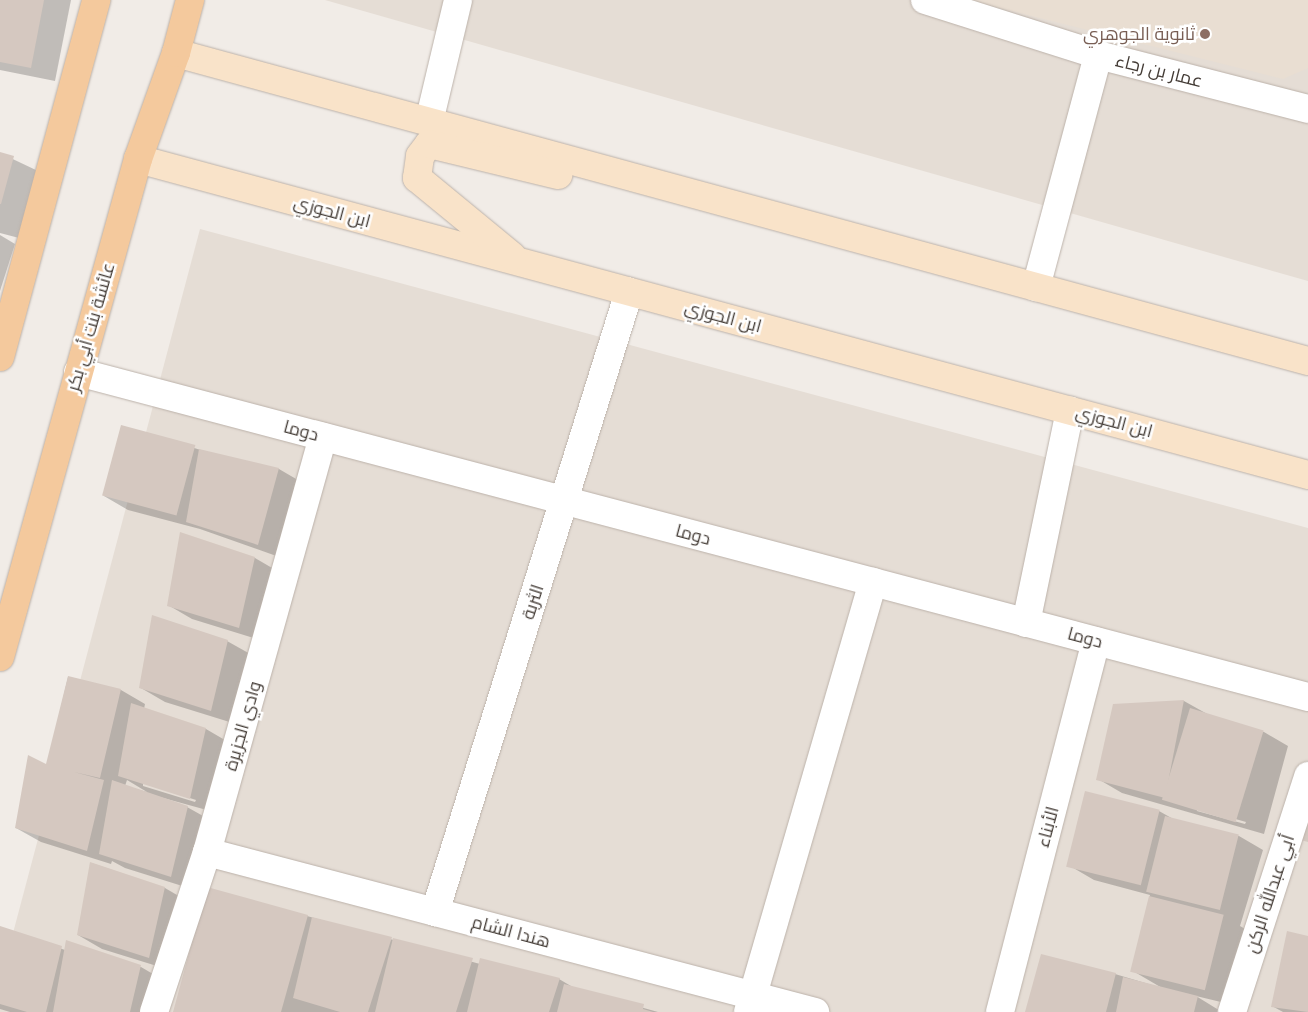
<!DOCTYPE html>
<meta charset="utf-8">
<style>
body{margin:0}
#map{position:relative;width:1308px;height:1012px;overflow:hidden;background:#f1ece7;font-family:"Space Grotesk",Cairo,sans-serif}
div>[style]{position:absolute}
.residential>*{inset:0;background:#e5ddd5}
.education>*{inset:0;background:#e9ded2}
.shadow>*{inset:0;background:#0003}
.building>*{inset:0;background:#d5c8c0;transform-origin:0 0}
.roads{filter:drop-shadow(0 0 1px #bcb2aa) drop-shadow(0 0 1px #bcb2aa)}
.street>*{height:28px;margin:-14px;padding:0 14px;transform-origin:14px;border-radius:14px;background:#fff}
.secondary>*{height:28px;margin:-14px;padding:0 14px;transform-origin:14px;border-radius:14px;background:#f9e3c9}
.primary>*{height:28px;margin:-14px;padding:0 14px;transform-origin:14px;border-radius:14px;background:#f4c99d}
.dots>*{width:14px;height:14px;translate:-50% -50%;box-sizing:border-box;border:2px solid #fff;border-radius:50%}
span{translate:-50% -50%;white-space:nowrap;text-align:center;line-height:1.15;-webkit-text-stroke:5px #fff;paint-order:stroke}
.education-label{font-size:18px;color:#785e54}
.right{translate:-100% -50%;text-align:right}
.street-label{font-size:18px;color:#443c36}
</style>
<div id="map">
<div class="residential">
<div style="clip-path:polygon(325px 0,1308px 0,1308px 281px)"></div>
<div style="clip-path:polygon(200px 229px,1308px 528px,1308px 1012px,0 1012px,0 982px)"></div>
</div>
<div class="education">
<div style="clip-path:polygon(968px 0,1308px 0,1308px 68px,1283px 79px)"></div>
</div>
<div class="shadow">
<div style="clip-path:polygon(0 0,71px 0,55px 81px,0 70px)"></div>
<div style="clip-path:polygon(0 153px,38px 171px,19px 238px,0 233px)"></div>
<div style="clip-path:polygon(0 235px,15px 244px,0 291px)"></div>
<div style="clip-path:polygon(122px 426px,204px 451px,279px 469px,303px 483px,282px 558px,200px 529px,128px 510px,104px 496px)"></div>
<div style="clip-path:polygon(181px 534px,255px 558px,279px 572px,263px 641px,192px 619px,168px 605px)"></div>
<div style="clip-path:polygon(227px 641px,252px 655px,236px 724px,165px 702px,141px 688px)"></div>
<div style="clip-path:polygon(evenodd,68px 677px,121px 690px,145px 704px,144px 709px,206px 729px,230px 743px,214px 812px,156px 796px,187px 807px,212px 821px,195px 890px,125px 868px,112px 861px,111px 864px,41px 842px,16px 828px,47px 766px,68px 677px,127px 780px,147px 792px,125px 786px,127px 780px,68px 677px,143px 783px,196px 800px,195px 802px,143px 786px,143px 783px)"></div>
<div style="clip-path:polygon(evenodd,1184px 701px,1209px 715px,1264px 732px,1288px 746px,1264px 834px,1122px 793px,1098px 779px,1114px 705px,1184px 701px,1197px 808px,1246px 822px,1245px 824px,1197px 811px,1197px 808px)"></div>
<div style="clip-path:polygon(1159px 811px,1175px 820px,1239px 836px,1263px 850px,1240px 926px,1247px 930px,1225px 1003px,1196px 996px,1222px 1012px,1026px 1012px,1115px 974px,1162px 988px,1133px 971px,1150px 895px,1094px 880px,1070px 866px)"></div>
<div style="clip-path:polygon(91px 863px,165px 888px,189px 902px,173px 971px,102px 949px,78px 935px)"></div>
<div style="clip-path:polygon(307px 916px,480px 964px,559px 979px,576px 989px,658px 1012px,175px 1012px)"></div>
<div style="clip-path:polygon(0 927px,65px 950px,141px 967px,165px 981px,157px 1012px,10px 1012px,0 1009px)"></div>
<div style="clip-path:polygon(1308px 937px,1308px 1012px,1283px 1012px,1272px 1006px)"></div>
</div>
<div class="building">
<div style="clip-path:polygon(0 0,44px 0,31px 68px,0 62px)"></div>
<div style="clip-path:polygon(0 152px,14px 156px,1px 204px,0 204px)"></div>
<div style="left:121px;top:425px;width:77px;height:73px;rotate:15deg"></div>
<div style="clip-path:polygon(199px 449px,279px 468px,258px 545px,186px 522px)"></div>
<div style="clip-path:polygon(180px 532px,255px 557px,239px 628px,167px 606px)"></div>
<div style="clip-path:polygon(152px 615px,228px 640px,211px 711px,139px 688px)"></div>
<div style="clip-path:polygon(68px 676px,121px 689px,100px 778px,74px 772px,104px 780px,87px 851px,15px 828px,28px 755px,46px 764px)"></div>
<div style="clip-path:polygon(1184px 700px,1165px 798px,1096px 780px,1113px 704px)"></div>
<div style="clip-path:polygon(131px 703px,206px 728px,190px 799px,118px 776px)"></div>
<div style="left:1190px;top:708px;width:77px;height:96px;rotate:17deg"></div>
<div style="clip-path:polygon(112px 780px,188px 806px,171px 877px,99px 854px)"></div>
<div style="left:1085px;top:791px;width:77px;height:78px;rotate:14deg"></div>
<div style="clip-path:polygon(1308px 810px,1308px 842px,1301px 840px)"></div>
<div style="left:1165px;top:816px;width:76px;height:78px;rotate:14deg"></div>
<div style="clip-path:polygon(90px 862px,165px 887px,149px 958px,77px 935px)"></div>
<div style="clip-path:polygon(207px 887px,308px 915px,281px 1012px,173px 1012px)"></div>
<div style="left:1149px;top:896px;width:77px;height:78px;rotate:14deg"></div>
<div style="clip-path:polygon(312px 917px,392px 937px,368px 1012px,340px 1012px,293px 998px)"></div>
<div style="clip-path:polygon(0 926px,62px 946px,46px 1012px,27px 1012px,0 1004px)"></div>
<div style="clip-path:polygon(1287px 931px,1308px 936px,1308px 1012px,1271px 1007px)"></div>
<div style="clip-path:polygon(393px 938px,473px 958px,456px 1012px,375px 1012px)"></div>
<div style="clip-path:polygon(66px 940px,141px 965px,130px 1012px,53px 1012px)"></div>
<div style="clip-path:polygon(1041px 954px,1116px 973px,1106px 1012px,1025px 1012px)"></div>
<div style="clip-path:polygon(480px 958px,560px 978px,549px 1012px,467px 1012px)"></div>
<div style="clip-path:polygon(1123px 977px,1198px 996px,1194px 1012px,1116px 1012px)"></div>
<div style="clip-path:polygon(564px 984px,644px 1004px,643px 1009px,653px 1012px,557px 1012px)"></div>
</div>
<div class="roads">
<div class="street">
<div style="left:925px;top:0;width:182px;rotate:17.6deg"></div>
<div style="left:1098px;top:55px;width:217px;rotate:14.4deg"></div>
<div style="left:429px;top:122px;width:125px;rotate:-76.6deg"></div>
<div style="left:1036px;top:287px;width:240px;rotate:-75deg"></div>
<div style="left:78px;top:372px;width:1272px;rotate:14.8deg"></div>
<div style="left:1026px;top:623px;width:217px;rotate:-78.3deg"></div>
<div style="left:207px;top:852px;width:629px;rotate:14.74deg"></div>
<div style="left:435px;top:912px;width:650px;rotate:-72.62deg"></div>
<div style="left:154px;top:1012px;width:169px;rotate:-71.7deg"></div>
<div style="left:207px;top:852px;width:431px;rotate:-74.4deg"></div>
<div style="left:748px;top:1012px;width:448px;rotate:-73.8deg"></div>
<div style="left:1000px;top:1012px;width:383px;rotate:-75.5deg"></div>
<div style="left:1232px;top:1012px;width:248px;rotate:-72.1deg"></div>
</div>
<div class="secondary">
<div style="left:176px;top:53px;width:1173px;rotate:15.22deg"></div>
<div style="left:138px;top:159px;width:1212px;rotate:15.11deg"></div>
<div style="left:512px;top:256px;width:123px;rotate:-140.6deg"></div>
<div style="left:417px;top:178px;width:22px;rotate:-82deg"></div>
<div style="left:420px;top:156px;width:15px;rotate:-53deg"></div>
<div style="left:429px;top:144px;width:133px;rotate:13.5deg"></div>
</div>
<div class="primary">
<div style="left:0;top:357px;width:370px;rotate:-74.9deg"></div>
<div style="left:0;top:657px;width:517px;rotate:-74.51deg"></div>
<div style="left:138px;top:159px;width:113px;rotate:-70.3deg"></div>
<div style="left:176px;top:53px;width:55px;rotate:-75.2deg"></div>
</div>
</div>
<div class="dots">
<div style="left:1205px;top:34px;background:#8d6e63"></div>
</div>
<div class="education-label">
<span class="right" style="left:1195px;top:34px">ثانوية الجوهري</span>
</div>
<div class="street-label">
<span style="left:1159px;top:71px;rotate:14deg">عمار بن رجاء</span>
<span style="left:332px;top:212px;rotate:15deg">ابن الجوزي</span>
<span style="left:723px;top:317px;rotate:15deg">ابن الجوزي</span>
<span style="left:91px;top:327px;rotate:-74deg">عائشة بنت أبي بكر</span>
<span style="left:1114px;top:422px;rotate:15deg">ابن الجوزي</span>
<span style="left:301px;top:431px;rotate:15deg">دوما</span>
<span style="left:693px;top:535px;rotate:15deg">دوما</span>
<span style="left:533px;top:602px;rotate:-72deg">الثربة</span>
<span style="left:1085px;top:638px;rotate:15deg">دوما</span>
<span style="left:243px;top:726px;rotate:-74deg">وادي الجزيرة</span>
<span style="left:1048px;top:827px;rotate:-75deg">الأبناء</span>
<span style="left:1270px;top:894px;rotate:-72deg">أبي عبدالله الركن</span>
<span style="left:511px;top:932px;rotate:15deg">هندا الشام</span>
</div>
</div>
